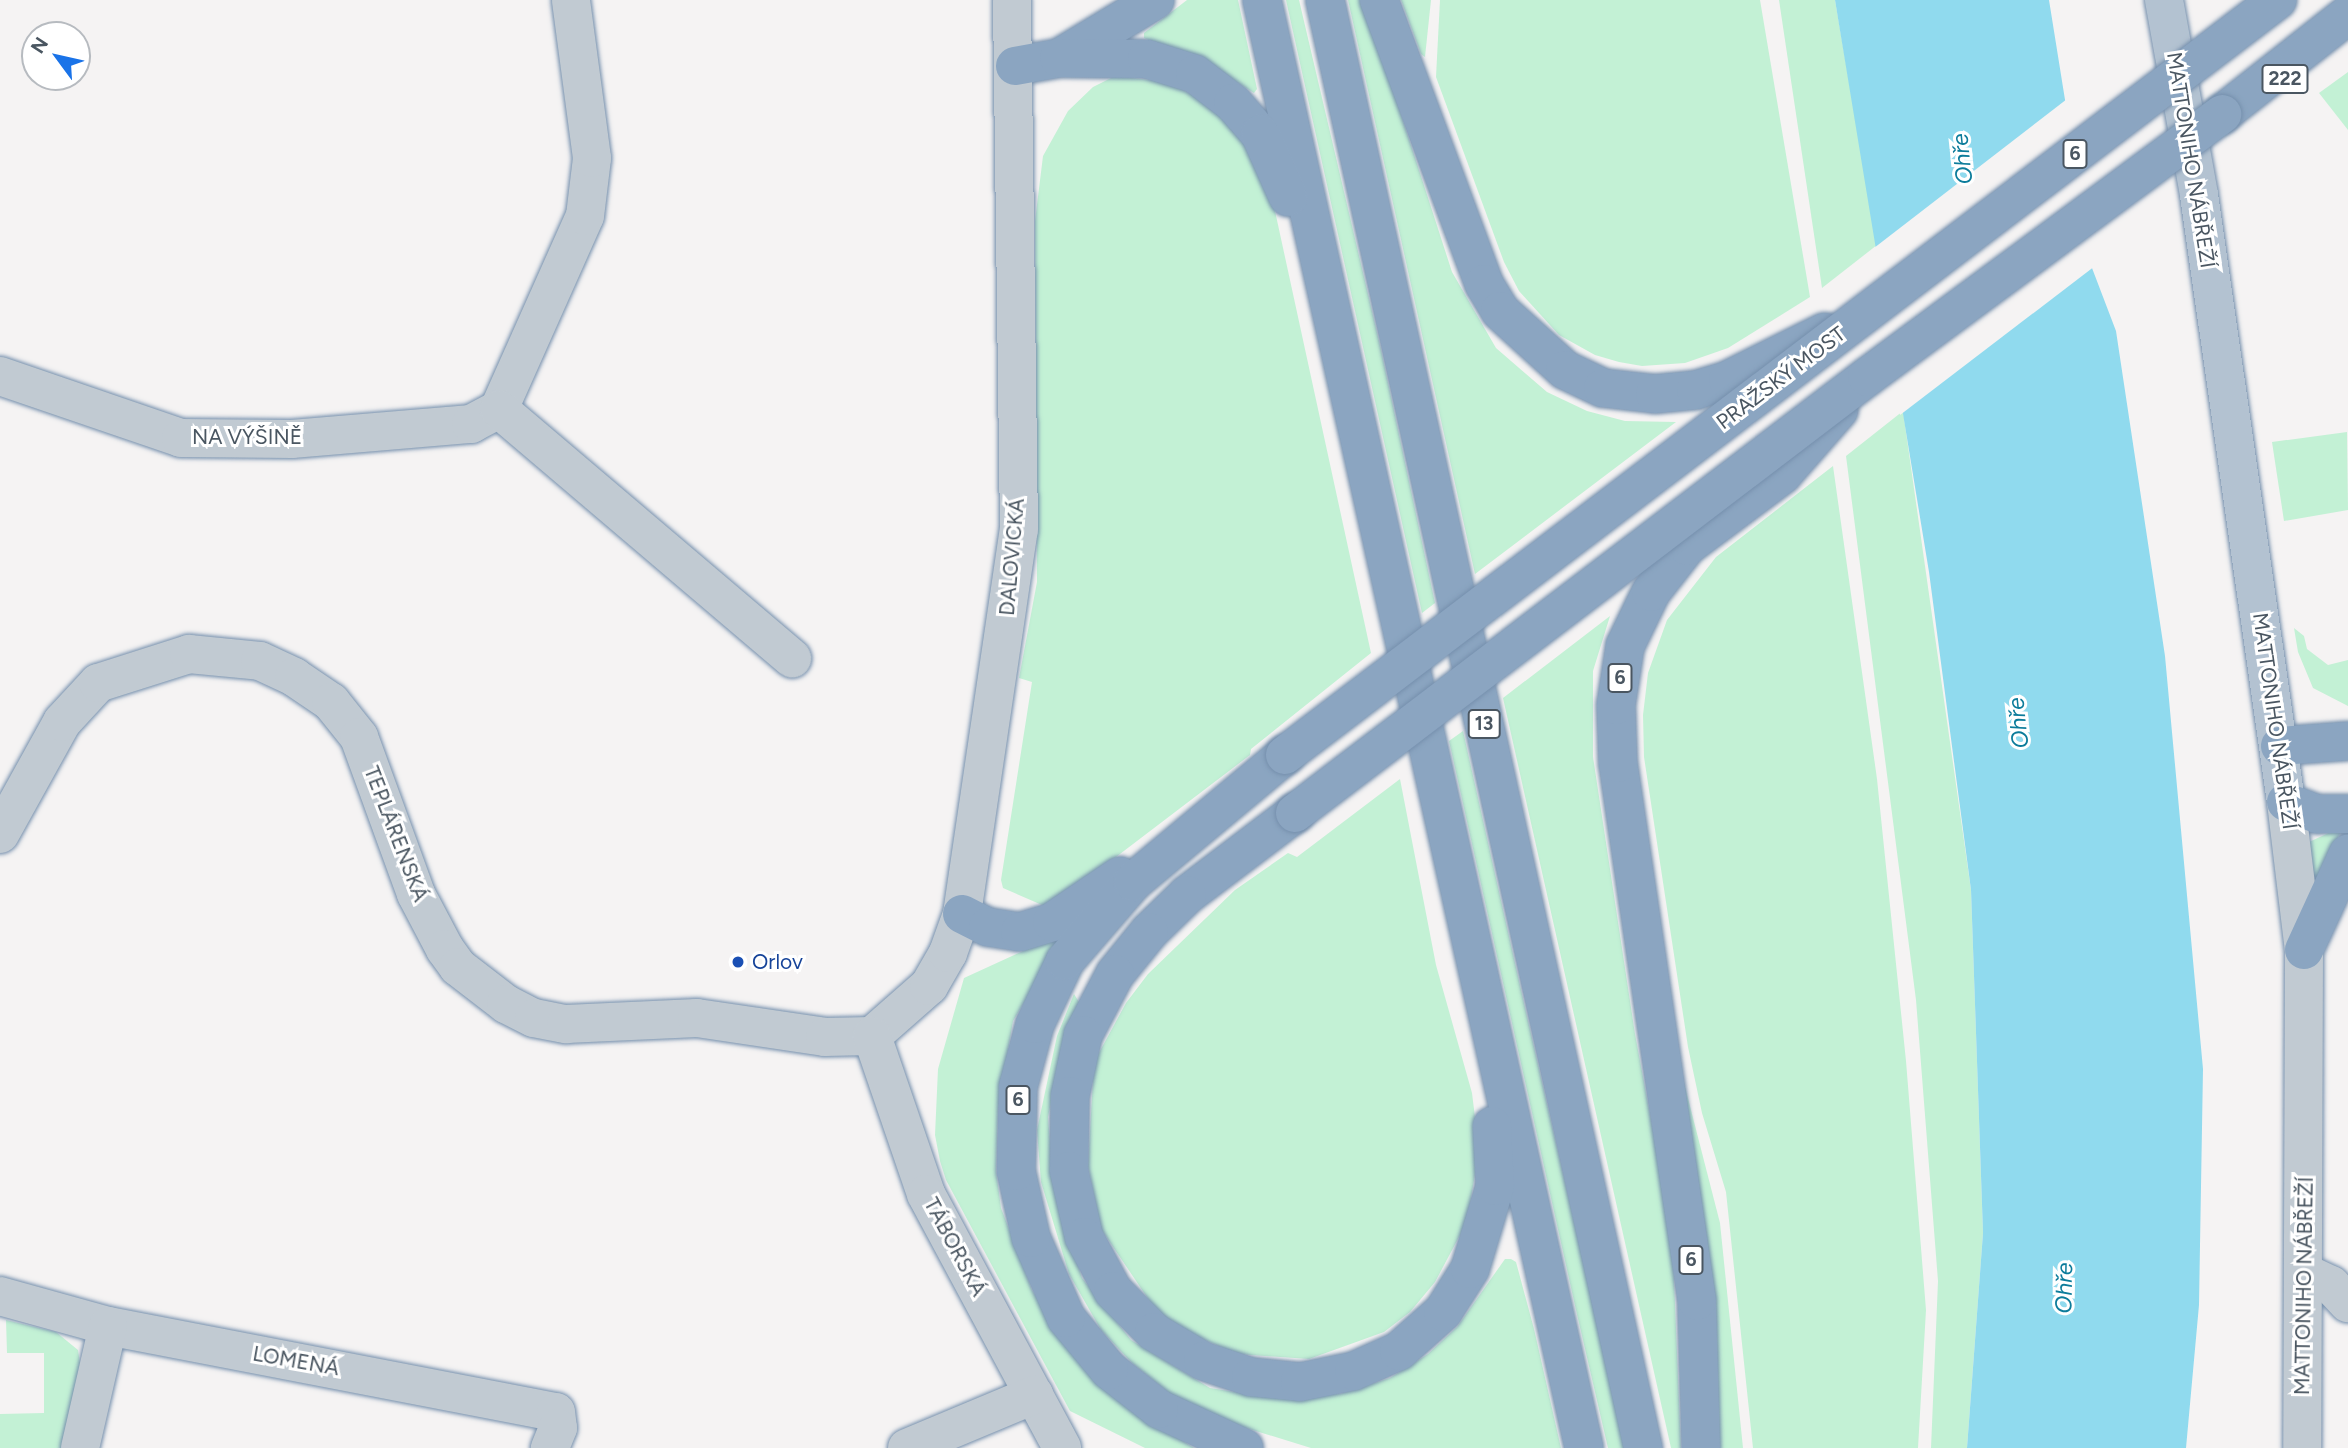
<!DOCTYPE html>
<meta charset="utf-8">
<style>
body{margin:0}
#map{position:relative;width:2348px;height:1448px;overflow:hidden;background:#f5f3f3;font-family:Figtree,sans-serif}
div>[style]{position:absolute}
.green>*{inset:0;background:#c3f1d5}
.water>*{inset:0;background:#90daee}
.pier>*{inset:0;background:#f5f3f3}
.roads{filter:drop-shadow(0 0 2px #7690ad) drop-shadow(0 0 2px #7690ad)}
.minor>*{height:38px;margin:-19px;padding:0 19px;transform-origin:19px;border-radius:19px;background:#c1cad2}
.major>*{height:38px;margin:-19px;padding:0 19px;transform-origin:19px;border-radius:19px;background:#b3c2d1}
.highway>*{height:38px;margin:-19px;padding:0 19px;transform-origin:19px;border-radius:19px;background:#8ba5c1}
.bridges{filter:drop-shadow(0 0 2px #7690ad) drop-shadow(0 0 2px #7690ad)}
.highway-bridge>*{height:38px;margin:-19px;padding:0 19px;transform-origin:19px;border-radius:19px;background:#8ba5c1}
.dots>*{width:19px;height:19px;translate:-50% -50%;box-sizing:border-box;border:4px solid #fff;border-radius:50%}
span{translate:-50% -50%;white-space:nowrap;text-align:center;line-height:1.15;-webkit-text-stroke:6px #fff;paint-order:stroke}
.shield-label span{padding:2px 5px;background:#fff;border:2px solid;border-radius:5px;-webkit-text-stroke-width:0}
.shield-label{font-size:19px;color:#4a5661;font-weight:700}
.street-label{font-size:21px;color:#4a5661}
.transit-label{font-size:21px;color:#164399}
.left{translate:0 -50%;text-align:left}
.water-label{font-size:23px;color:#0c7c9b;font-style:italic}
.north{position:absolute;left:21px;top:21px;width:70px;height:70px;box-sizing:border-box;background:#fff;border:2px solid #b7bbc0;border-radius:50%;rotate:303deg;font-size:19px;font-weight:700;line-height:28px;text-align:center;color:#4a5661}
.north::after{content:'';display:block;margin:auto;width:24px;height:32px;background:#1a73e8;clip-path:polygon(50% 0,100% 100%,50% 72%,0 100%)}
</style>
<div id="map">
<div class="green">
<div style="clip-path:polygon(1187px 0,1238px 0,1257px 89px,1254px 93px,1210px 65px,1144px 38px,1144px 33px)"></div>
<div style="clip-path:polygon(1286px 0,1299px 0,1380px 345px,1435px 603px,1422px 613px)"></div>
<div style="clip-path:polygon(1348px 0,1364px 0,1452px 272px,1496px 348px,1547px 392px,1587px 411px,1625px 421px,1676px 422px,1475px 574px)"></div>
<div style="clip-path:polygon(1401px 0,1431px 0,1425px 57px,1421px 54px)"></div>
<div style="clip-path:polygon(1440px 0,1760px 0,1810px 297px,1728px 348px,1685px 363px,1642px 366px,1619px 362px,1595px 355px,1559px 335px,1519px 291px,1504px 262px,1436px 77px)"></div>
<div style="clip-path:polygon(1779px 0,1835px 0,1877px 245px,1822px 288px)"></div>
<div style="clip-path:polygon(2348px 72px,2348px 130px,2319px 93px)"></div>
<div style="clip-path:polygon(1115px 76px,1167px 82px,1198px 98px,1229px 121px,1251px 153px,1275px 211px,1371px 653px,1251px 749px,1250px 755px,1049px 908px,1003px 888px,1001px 880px,1032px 682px,1019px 678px,1037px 582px,1035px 221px,1043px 156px,1068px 111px,1093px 87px)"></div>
<div style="clip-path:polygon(1903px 411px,1971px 890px,1983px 1233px,1967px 1448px,1931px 1448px,1938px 1281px,1916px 1000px,1846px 456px)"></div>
<div style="clip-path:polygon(2347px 432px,2348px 510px,2284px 521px,2272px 442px)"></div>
<div style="clip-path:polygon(1833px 466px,1877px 779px,1906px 1061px,1926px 1310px,1918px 1448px,1753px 1448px,1726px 1192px,1702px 1113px,1688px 1047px,1644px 757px,1643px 715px,1648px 673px,1667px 620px,1716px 557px)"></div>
<div style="clip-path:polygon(1610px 616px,1593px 671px,1593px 757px,1635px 1034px,1672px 1232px,1681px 1448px,1671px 1448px,1503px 698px)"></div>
<div style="clip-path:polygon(2294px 628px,2304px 636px,2307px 649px,2328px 665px,2348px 660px,2348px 706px,2313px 688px,2298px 652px)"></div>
<div style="clip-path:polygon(1463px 731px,1524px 1003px,1626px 1448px,1608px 1448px,1576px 1310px,1449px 741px)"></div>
<div style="clip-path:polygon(1400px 779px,1436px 965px,1472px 1093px,1479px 1150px,1467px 1222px,1435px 1282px,1410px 1312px,1384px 1332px,1309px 1359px,1237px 1354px,1182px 1330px,1155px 1309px,1101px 1229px,1088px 1166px,1094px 1062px,1126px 1003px,1148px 974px,1235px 890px,1288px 853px,1297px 857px)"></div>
<div style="clip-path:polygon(2335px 830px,2340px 833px,2319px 877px,2314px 877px,2309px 842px)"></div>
<div style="clip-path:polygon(1067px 931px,1013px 1021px,998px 1109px,996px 1171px,1001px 1208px,1032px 1290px,1061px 1338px,1136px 1412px,1194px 1448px,1145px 1448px,1070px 1411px,946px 1180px,940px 1161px,935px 1135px,938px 1069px,964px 978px)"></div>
<div style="clip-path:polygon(1074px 994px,1079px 1002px,1066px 1031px,1048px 1117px,1054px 1190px,1082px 1278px,1131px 1340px,1210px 1388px,1260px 1396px,1340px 1394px,1390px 1378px,1428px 1354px,1457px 1327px,1505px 1259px,1511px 1259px,1516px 1262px,1534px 1329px,1561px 1448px,1311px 1448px,1214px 1418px,1173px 1396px,1132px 1363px,1101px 1330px,1069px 1274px,1041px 1182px,1037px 1130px,1057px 1036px)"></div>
<div style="clip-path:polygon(1682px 1075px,1720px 1223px,1743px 1448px,1719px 1448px)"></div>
<div style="clip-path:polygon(6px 1320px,56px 1332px,78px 1350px,82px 1375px,65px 1448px,0 1448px,0 1414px,44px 1413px,44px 1353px,7px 1353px)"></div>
</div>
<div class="water">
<div style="clip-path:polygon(1835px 0,2049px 0,2092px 268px,2116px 331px,2165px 656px,2203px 1069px,2199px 1305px,2186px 1448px,1967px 1448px,1983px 1233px,1971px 890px,1929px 572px)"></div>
</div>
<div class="pier">
<div style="clip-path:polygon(2067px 99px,2095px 266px,1900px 415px,1874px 248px)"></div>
</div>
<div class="roads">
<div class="minor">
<div style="left:0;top:376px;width:191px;rotate:18.9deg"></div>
<div style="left:181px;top:438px;width:111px;rotate:0.5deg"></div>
<div style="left:292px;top:439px;width:180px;rotate:-4.8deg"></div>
<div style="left:471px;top:424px;width:32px;rotate:-28deg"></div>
<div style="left:499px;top:409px;width:211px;rotate:-66deg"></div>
<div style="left:585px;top:216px;width:58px;rotate:-83.1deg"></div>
<div style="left:592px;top:158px;width:159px;rotate:-97.6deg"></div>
<div style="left:499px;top:409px;width:385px;rotate:40.4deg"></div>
<div style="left:2286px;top:802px;width:149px;rotate:83.1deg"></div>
<div style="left:2304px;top:950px;width:498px;rotate:90.2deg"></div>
<div style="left:0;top:834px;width:128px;rotate:-61deg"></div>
<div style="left:62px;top:722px;width:53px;rotate:-47.3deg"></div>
<div style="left:98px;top:683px;width:96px;rotate:-17.7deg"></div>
<div style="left:189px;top:654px;width:71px;rotate:5.6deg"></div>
<div style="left:260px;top:661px;width:38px;rotate:25deg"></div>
<div style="left:294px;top:677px;width:45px;rotate:34deg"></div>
<div style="left:331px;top:702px;width:45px;rotate:51.3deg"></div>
<div style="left:359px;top:737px;width:167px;rotate:70deg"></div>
<div style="left:416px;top:894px;width:62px;rotate:62.2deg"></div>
<div style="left:445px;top:949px;width:22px;rotate:54deg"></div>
<div style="left:458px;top:967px;width:61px;rotate:37.6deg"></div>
<div style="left:506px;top:1004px;width:31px;rotate:27deg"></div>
<div style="left:534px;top:1018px;width:33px;rotate:11deg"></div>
<div style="left:566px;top:1024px;width:131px;rotate:-2.6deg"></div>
<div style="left:697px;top:1018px;width:129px;rotate:8.4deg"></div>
<div style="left:825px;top:1037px;width:47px;rotate:-1.2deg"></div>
<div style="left:872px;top:1036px;width:76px;rotate:-41.3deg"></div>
<div style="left:929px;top:986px;width:38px;rotate:-60deg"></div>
<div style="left:948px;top:953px;width:41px;rotate:-70.3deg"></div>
<div style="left:962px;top:914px;width:388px;rotate:-81.6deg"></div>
<div style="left:1019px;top:530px;width:530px;rotate:-90.76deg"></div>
<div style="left:872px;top:1036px;width:167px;rotate:71.1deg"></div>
<div style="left:926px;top:1194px;width:288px;rotate:61.8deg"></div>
<div style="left:2305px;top:1273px;width:29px;rotate:25deg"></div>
<div style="left:2331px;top:1285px;width:25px;rotate:47deg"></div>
<div style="left:0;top:1296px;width:112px;rotate:15.5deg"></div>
<div style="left:108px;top:1326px;width:456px;rotate:10.9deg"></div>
<div style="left:556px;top:1412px;width:16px;rotate:83deg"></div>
<div style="left:558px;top:1428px;width:22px;rotate:112deg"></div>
<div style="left:80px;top:1448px;width:125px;rotate:-77.1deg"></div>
<div style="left:907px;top:1448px;width:138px;rotate:-22.7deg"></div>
</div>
<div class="major">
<div style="left:2164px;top:0;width:198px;rotate:79.8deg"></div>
<div style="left:2199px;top:195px;width:613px;rotate:81.84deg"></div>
</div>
<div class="highway">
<div style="left:1262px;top:0;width:1483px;rotate:77.46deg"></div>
<div style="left:1325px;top:0;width:1483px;rotate:77.61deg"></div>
<div style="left:1379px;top:0;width:303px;rotate:69.7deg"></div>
<div style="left:1484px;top:284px;width:31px;rotate:59deg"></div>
<div style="left:1500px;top:311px;width:88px;rotate:42.2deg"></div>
<div style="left:1565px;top:370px;width:42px;rotate:25.3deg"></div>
<div style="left:1603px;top:388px;width:52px;rotate:6.6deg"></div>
<div style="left:1655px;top:394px;width:41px;rotate:-5.6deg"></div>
<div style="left:1696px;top:390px;width:34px;rotate:-17deg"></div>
<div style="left:1728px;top:380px;width:108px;rotate:-26.3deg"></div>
<div style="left:1059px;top:58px;width:112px;rotate:-31.1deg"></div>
<div style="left:1015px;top:66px;width:45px;rotate:-10.3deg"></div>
<div style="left:1059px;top:58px;width:88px;rotate:0.7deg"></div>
<div style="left:1147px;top:59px;width:50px;rotate:17.4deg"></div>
<div style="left:1195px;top:74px;width:48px;rotate:37.3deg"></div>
<div style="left:1233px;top:103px;width:41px;rotate:48.9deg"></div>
<div style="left:1260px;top:134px;width:69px;rotate:66deg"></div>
<div style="left:2222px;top:114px;width:160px;rotate:-38.2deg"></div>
<div style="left:2280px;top:746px;width:68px;rotate:-4.2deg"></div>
<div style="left:2286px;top:802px;width:34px;rotate:21deg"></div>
<div style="left:2318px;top:814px;width:30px"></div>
<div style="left:1295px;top:813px;width:136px;rotate:142.8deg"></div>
<div style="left:1187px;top:895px;width:53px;rotate:135.8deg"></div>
<div style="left:1149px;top:932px;width:54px;rotate:129deg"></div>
<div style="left:1115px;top:974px;width:69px;rotate:117.7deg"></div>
<div style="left:1083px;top:1035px;width:62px;rotate:102deg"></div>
<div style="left:1070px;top:1096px;width:75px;rotate:90.8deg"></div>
<div style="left:1069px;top:1171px;width:68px;rotate:77.2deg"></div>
<div style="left:1084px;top:1237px;width:61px;rotate:61.8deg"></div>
<div style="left:1113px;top:1291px;width:58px;rotate:45deg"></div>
<div style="left:1154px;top:1332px;width:57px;rotate:30.6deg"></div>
<div style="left:1203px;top:1361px;width:51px;rotate:18.4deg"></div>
<div style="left:1251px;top:1377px;width:49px;rotate:5.8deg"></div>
<div style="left:1300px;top:1382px;width:55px;rotate:-11.5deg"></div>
<div style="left:1354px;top:1371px;width:49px;rotate:-24deg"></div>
<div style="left:1399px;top:1351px;width:59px;rotate:-41.6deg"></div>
<div style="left:1443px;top:1312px;width:51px;rotate:-57.9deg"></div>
<div style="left:1470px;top:1269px;width:87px;rotate:-73.2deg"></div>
<div style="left:1495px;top:1186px;width:60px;rotate:-92.9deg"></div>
<div style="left:962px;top:914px;width:29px;rotate:27deg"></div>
<div style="left:988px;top:927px;width:32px;rotate:9deg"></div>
<div style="left:1020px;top:932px;width:34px;rotate:-17deg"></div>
<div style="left:1052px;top:922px;width:82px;rotate:-34.1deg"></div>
<div style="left:2304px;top:950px;width:106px;rotate:-65.4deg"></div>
<div style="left:1244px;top:1448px;width:94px;rotate:-155.4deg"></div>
<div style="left:1159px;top:1409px;width:63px;rotate:-142deg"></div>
<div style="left:1109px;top:1370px;width:67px;rotate:-129.6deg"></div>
<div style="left:1066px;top:1318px;width:87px;rotate:-113.6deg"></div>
<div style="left:1031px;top:1238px;width:69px;rotate:-102.6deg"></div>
<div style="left:1016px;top:1171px;width:84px;rotate:-88.6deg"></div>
<div style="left:1018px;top:1087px;width:65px;rotate:-74.9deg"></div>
<div style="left:1035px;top:1024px;width:70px;rotate:-64.5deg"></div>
<div style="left:1065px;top:961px;width:104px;rotate:-49.3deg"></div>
<div style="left:1133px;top:882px;width:198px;rotate:-39.9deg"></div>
<div style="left:1701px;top:1448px;width:147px;rotate:-91.6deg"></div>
<div style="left:1697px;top:1301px;width:544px;rotate:-98.35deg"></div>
<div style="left:1618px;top:763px;width:58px;rotate:-92deg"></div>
<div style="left:1616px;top:705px;width:60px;rotate:-81.3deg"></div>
<div style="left:1625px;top:646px;width:60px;rotate:-64.3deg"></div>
<div style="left:1651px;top:592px;width:58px;rotate:-52deg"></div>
<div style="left:1687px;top:546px;width:119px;rotate:-36.8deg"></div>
<div style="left:1782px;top:475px;width:86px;rotate:-48.8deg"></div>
</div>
</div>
<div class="bridges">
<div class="highway-bridge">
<div style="left:1285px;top:755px;width:1247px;rotate:-37.27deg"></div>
<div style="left:1295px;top:813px;width:719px;rotate:-37.32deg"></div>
<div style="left:1867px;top:377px;width:442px;rotate:-36.5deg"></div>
</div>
</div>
<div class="dots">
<div style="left:738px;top:962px;background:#1a4fb4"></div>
</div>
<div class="shield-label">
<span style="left:2285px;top:79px">222</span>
<span style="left:2075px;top:154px">6</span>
<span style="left:1620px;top:678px">6</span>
<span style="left:1484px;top:724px">13</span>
<span style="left:1018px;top:1100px">6</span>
<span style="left:1691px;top:1260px">6</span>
</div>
<div class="street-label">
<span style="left:2191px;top:160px;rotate:81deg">MATTONIHO NÁBŘEŽÍ</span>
<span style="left:1781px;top:378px;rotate:-37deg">PRAŽSKÝ MOST</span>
<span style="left:247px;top:437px">NA VÝŠINĚ</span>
<span style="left:1012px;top:557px;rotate:-85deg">DALOVICKÁ</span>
<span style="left:2275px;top:721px;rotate:82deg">MATTONIHO NÁBŘEŽÍ</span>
<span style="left:396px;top:834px;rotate:69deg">TEPLÁRENSKÁ</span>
<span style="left:955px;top:1247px;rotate:62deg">TÁBORSKÁ</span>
<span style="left:2304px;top:1286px;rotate:-89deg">MATTONIHO NÁBŘEŽÍ</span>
<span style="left:296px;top:1361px;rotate:10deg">LOMENÁ</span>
</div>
<div class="transit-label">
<span class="left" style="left:752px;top:962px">Orlov</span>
</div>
<div class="water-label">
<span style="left:1962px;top:159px;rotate:-96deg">Ohře</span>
<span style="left:2018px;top:723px;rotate:-96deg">Ohře</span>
<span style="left:2064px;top:1288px;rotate:-89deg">Ohře</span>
</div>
<div class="north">N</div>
</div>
